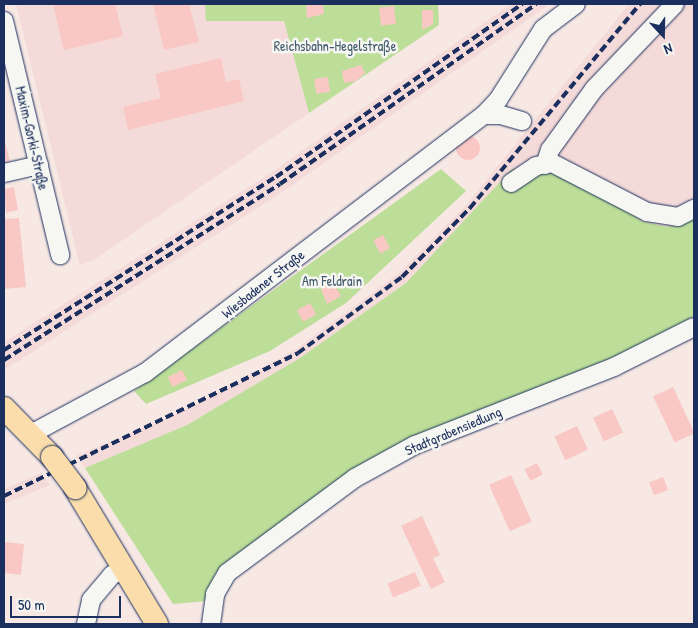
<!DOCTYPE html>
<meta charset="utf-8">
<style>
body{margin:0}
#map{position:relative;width:698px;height:628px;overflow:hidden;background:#f7e8e4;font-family:"Patrick Hand",sans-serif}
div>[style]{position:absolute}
.built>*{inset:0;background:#f4dad8}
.green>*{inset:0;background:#bcde98}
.building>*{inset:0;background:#f9c8c4;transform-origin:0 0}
.round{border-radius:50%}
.roads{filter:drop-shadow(0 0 1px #1b2f5e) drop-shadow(0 0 1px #1b2f5e)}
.minor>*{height:18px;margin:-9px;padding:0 9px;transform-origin:9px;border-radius:9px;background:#f6f6f2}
.major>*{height:22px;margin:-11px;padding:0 11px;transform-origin:11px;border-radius:11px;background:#faddab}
.rail>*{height:4px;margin-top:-2px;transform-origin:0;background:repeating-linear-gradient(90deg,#1b2f5e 0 8px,transparent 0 12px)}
.bridges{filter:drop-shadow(0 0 1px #1b2f5e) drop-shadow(0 0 1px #1b2f5e)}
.major-bridge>*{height:22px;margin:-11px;padding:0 11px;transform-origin:11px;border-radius:11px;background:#faddab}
span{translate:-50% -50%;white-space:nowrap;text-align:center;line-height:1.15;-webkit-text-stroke:5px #f6f6f2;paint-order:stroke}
.park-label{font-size:14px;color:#435b6c}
.street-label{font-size:14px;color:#1b2f5e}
.frame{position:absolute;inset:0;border:5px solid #1b2f5e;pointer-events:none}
.north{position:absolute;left:638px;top:10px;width:50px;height:50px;-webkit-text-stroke:4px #f6f6f2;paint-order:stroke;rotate:159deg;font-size:14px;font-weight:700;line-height:20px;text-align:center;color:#1b2f5e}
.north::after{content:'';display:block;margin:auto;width:18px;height:22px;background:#1b2f5e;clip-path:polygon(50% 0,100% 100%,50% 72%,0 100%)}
.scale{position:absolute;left:10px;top:596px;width:111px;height:22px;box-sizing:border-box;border:2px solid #1b2f5e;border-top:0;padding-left:6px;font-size:15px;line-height:18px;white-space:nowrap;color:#1b2f5e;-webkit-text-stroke:4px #f6f6f2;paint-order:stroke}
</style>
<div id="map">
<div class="built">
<div style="clip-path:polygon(16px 4px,205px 4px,207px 21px,284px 21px,309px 113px,92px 261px,80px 265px)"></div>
<div style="clip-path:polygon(511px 4px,550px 4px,284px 191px,4px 370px,4px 342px,272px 172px)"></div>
<div style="clip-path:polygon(629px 4px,694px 4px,694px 218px,668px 227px,644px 222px,617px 207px,491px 194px,406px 283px,300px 358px,187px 425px,85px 468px,76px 456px,181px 412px,295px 350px,399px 273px,466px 205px)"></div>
<div style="clip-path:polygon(41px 473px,50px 485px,4px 504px,4px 489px)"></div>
</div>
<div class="green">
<div style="clip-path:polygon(205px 4px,438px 4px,439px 25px,309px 113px,284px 21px,206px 21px)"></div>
<div style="clip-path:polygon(441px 169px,466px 191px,346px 303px,270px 351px,146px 404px,134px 391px)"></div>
<div style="clip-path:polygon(512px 169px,554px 169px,644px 222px,668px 227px,694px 218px,694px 317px,616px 356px,413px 439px,233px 557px,215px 574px,208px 601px,173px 604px,85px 468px,187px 425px,300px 358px,406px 283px)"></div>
</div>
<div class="building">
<div style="clip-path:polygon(53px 4px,115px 4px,123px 36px,64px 50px)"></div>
<div style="clip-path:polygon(153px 4px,189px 4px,199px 42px,164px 50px)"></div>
<div style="clip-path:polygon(306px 4px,323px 4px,324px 14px,307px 18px)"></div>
<div style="left:394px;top:6px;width:18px;height:15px;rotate:84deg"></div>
<div style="clip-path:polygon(422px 10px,433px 10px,433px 24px,422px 30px)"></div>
<div style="clip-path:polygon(221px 58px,226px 82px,239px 79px,244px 101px,128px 130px,123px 107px,161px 98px,155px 74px)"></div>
<div style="clip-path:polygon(361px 65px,365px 73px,356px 81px,344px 83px,342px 71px)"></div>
<div style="left:328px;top:77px;width:15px;height:14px;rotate:82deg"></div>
<div class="round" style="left:456px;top:136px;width:24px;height:24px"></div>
<div style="clip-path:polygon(4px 138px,10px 161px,4px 162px)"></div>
<div style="clip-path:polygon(14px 187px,18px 210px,6px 213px,4px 189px)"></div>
<div style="clip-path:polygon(19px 218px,26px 287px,4px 289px,4px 219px)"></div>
<div style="left:383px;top:235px;width:15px;height:11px;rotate:62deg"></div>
<div style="clip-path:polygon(333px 282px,341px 296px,327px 304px,321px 289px)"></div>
<div style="left:310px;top:303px;width:13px;height:15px;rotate:61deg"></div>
<div style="left:182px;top:370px;width:11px;height:16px;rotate:63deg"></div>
<div style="left:673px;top:387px;width:51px;height:22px;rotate:65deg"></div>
<div style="left:612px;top:409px;width:26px;height:21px;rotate:65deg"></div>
<div style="left:577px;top:426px;width:26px;height:25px;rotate:65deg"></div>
<div style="left:537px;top:463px;width:13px;height:14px;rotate:63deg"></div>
<div style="left:511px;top:475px;width:51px;height:24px;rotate:66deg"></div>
<div style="left:663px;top:477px;width:14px;height:15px;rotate:69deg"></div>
<div style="clip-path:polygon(422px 516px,440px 555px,433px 558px,445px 582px,431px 589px,401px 526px)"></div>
<div style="clip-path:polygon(4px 542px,24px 544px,21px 575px,4px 573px)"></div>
<div style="left:415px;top:572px;width:15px;height:30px;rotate:67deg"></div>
</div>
<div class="roads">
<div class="minor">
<div style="left:4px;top:21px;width:241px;rotate:76.5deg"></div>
<div style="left:484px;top:115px;width:17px"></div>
<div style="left:501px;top:115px;width:22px;rotate:16deg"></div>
<div style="left:545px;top:165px;width:16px;rotate:-72deg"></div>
<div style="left:550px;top:150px;width:75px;rotate:-54.2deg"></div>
<div style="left:594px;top:89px;width:117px;rotate:-46.4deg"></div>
<div style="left:4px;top:173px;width:36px;rotate:-13deg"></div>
<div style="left:511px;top:183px;width:30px;rotate:-34deg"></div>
<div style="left:536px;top:166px;width:16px;rotate:-11deg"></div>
<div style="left:552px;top:163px;width:107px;rotate:27.3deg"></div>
<div style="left:647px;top:212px;width:31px;rotate:9deg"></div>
<div style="left:678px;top:217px;width:18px;rotate:-27deg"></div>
<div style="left:31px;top:434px;width:129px;rotate:-28.2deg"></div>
<div style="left:145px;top:373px;width:426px;rotate:-37.3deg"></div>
<div style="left:484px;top:115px;width:21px;rotate:-47deg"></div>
<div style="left:498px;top:100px;width:84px;rotate:-57.6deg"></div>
<div style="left:543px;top:29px;width:41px;rotate:-37.1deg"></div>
<div style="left:86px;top:624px;width:25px;rotate:-78deg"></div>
<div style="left:91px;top:600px;width:33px;rotate:-50deg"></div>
<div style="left:112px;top:575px;width:13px;rotate:-27deg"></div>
<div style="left:211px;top:624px;width:30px;rotate:-82deg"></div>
<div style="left:215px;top:594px;width:24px;rotate:-60deg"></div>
<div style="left:227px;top:573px;width:159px;rotate:-36.6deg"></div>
<div style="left:355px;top:478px;width:68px;rotate:-28.8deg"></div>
<div style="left:415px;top:445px;width:214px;rotate:-21.4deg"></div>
<div style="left:614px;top:367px;width:89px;rotate:-26.6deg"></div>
</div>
<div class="major">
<div style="left:4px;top:408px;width:69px;rotate:45.6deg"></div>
<div style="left:75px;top:488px;width:159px;rotate:58.9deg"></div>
</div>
</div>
<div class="rail">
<div style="left:4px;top:350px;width:322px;rotate:-32.5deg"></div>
<div style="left:276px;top:177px;width:301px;rotate:-35.1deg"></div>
<div style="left:4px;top:360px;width:327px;rotate:-32.5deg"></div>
<div style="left:280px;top:184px;width:313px;rotate:-35.1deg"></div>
<div style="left:4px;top:496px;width:327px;rotate:-25.9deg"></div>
<div style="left:298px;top:353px;width:129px;rotate:-36.2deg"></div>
<div style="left:402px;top:277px;width:97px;rotate:-45.4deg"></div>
<div style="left:470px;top:208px;width:266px;rotate:-50.2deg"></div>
</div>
<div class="bridges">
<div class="major-bridge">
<div style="left:52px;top:457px;width:39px;rotate:53deg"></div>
</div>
</div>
<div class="park-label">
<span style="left:335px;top:46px">Reichsbahn-Hegelstraße</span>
<span style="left:332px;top:281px">Am Feldrain</span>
</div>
<div class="street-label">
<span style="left:32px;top:138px;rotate:77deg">Maxim-Gorki-Straße</span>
<span style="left:263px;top:284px;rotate:-38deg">Wiesbadener Straße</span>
<span style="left:453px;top:431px;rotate:-23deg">Stadtgrabensiedlung</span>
</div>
<div class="frame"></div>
<div class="north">N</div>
<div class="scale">50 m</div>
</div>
